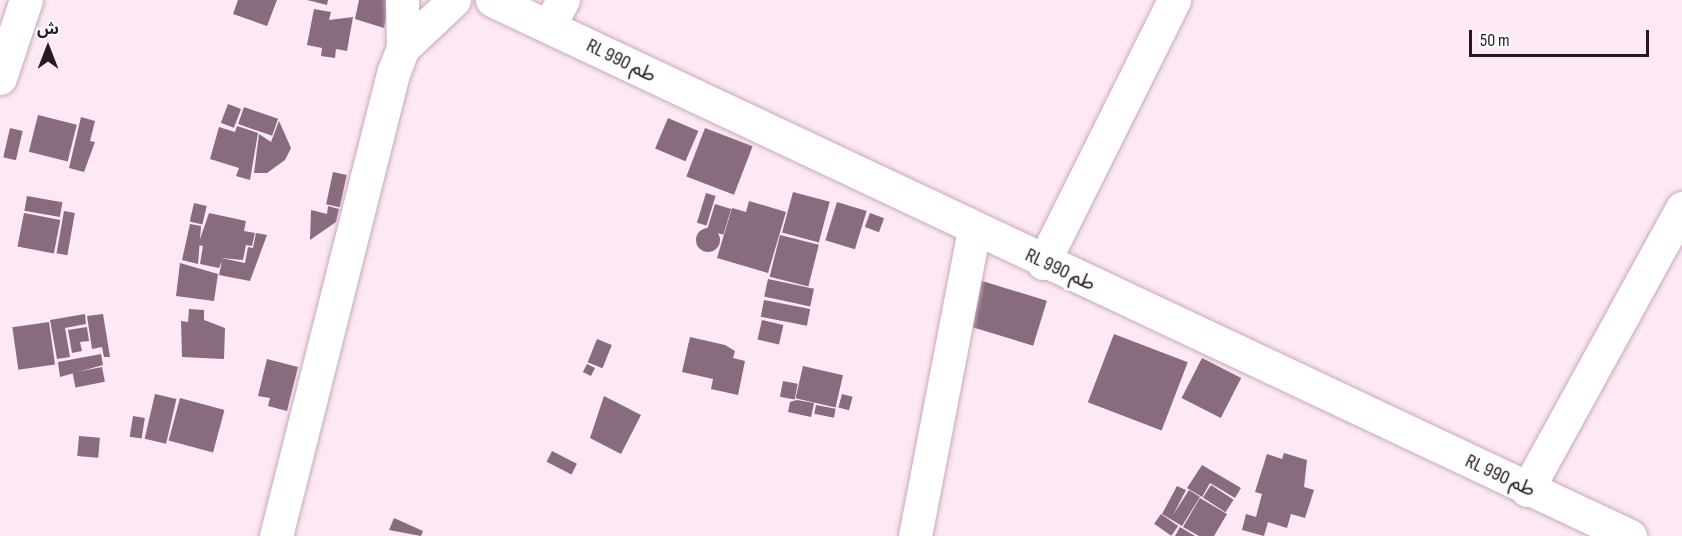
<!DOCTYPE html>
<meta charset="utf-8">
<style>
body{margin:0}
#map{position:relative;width:1682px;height:536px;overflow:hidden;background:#fde8f5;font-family:"Sofia Sans Condensed","Noto Sans Arabic",sans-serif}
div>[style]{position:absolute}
.building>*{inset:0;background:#896b7e;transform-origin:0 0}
.round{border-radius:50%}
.roads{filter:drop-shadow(0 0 2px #c8a8bc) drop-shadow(0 0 2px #c8a8bc)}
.minor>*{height:33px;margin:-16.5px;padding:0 16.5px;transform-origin:16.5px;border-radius:16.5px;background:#fff}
span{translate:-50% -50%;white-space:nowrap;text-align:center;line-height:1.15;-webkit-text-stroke:5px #fff;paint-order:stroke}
.street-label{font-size:20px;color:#241920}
.north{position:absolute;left:18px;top:18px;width:60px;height:60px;-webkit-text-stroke:4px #fff;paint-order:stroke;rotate:0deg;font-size:16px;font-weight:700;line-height:24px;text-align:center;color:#241920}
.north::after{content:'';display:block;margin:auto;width:21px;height:27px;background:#241920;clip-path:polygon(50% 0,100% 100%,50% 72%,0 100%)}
.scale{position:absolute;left:1469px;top:30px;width:180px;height:27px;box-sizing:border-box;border:3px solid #241920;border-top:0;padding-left:8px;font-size:18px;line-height:21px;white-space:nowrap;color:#241920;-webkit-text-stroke:4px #fff;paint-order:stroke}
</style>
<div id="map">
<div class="building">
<div style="clip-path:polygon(238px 0,277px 0,267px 26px,233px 14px)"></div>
<div style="clip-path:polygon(307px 0,328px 0,327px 5px)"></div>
<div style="clip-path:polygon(359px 0,390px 0,384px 28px,355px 19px)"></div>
<div style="clip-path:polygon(314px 9px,331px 12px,329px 20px,353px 17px,347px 51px,336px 49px,335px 58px,321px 56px,322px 48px,307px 45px)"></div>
<div style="left:228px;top:104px;width:14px;height:20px;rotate:21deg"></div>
<div style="left:244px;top:107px;width:36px;height:18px;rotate:19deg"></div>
<div style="left:38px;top:115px;width:40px;height:38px;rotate:14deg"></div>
<div style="clip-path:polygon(81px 117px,95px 121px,90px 141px,95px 142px,84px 172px,69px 168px)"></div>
<div style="left:668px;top:118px;width:33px;height:33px;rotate:23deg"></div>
<div style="clip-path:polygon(279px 121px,291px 148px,285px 160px,267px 173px,254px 173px,259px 134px,271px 142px)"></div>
<div style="clip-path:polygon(237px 126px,258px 133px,250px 180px,236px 176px,239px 168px,210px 159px,219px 127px,235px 132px)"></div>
<div style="left:10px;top:128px;width:13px;height:30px;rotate:13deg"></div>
<div style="left:705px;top:128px;width:51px;height:52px;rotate:21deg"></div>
<div style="left:333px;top:172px;width:14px;height:33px;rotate:12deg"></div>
<div style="left:793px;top:192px;width:38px;height:42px;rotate:15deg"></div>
<div style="left:706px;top:193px;width:10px;height:31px;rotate:17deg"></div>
<div style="left:27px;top:196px;width:36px;height:15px;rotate:10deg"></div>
<div style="clip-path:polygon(749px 201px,786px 212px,768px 273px,717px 258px,732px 208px,746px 212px)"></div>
<div style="left:837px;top:202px;width:31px;height:40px;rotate:17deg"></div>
<div style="left:194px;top:203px;width:13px;height:19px;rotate:13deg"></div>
<div style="left:715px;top:204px;width:17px;height:27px;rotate:17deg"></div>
<div style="clip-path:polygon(328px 206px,339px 209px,336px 222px,310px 240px,311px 210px,327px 214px)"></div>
<div style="left:64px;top:211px;width:11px;height:43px;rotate:10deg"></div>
<div style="left:24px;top:213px;width:37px;height:34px;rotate:11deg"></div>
<div style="clip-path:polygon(209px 213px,246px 221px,244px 231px,255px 233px,252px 246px,246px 245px,243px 260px,221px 258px,245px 263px,248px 247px,253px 248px,256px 233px,267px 235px,250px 281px,219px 275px,222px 261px,219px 268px,200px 264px,203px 246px,198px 245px)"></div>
<div style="left:870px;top:213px;width:15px;height:15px;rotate:20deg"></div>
<div style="clip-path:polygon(190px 224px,201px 226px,198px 264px,182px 260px)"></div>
<div class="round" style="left:696px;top:228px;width:24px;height:24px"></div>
<div style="left:780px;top:235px;width:40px;height:43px;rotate:14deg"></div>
<div style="clip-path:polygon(180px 263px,218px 274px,214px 301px,176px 296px)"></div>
<div style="left:768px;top:279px;width:47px;height:18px;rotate:12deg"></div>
<div style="left:979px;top:280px;width:71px;height:47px;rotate:17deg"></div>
<div style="left:764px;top:300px;width:47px;height:17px;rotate:11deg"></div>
<div style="clip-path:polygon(189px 309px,204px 310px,204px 320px,225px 328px,224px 359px,182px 357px,181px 321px,188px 322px)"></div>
<div style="clip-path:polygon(85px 314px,86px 324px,65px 328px,70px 357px,57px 359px,50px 320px)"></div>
<div style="clip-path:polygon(103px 314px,110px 357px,104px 357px,102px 347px,92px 349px,87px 316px)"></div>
<div style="left:762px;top:320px;width:22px;height:20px;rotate:13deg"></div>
<div style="left:49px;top:322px;width:43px;height:37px;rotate:82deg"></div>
<div style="clip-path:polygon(87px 327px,89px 341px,80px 342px,82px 351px,72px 353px,68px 330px)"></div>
<div style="left:1114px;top:334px;width:79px;height:73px;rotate:21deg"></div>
<div style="clip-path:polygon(690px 337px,725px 345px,735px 351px,733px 358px,745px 361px,738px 395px,711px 389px,713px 379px,682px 372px)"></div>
<div style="left:597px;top:339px;width:16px;height:25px;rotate:22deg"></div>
<div style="clip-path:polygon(101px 354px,103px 365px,60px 377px,58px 362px)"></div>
<div style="left:1202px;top:358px;width:44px;height:45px;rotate:27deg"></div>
<div style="clip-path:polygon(267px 359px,298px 367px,287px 411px,268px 406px,270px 398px,258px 396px)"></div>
<div style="left:587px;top:364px;width:9px;height:9px;rotate:27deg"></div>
<div style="left:803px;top:366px;width:41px;height:33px;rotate:13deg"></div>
<div style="left:102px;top:367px;width:15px;height:30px;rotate:79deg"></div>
<div style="left:783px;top:381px;width:15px;height:16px;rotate:11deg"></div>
<div style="left:155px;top:394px;width:22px;height:46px;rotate:13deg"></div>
<div style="left:842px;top:394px;width:11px;height:14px;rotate:15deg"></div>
<div style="clip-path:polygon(604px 396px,641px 415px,621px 454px,590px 438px)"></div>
<div style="left:180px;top:398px;width:46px;height:44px;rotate:15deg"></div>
<div style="clip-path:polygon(797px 400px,814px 403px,811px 417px,788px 412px,790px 402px)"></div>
<div style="left:816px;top:405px;width:20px;height:9px;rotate:11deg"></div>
<div style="left:133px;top:416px;width:12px;height:21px;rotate:9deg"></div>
<div style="left:79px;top:436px;width:21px;height:20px;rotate:5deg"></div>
<div style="left:552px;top:451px;width:28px;height:12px;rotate:27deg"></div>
<div style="clip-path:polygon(1284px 453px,1307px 460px,1304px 487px,1314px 490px,1305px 518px,1291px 514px,1287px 528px,1268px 522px,1264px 536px,1242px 530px,1246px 514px,1256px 517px,1262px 494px,1255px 492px,1267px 454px,1282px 459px)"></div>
<div style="clip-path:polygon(1202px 465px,1241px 488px,1235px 498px,1210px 483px,1202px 497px,1187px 488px)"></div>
<div style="left:1211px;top:485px;width:27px;height:15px;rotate:33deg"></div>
<div style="clip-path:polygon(1177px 486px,1186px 490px,1173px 515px,1189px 490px,1200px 497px,1182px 526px,1162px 514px)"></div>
<div style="clip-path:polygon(1200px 498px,1227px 514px,1214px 536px,1199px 536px,1183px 527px)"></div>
<div style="left:1161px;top:514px;width:21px;height:12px;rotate:35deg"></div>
<div style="clip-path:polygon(394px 518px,423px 531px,421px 536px,389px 530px)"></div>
<div style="clip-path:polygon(1180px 527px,1195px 536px,1175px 536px)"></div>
</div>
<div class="roads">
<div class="minor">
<div style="left:402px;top:0;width:48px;rotate:88.8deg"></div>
<div style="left:492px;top:0;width:1258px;rotate:25.22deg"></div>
<div style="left:549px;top:26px;width:30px;rotate:-62deg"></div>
<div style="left:0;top:78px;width:82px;rotate:-71.6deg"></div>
<div style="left:1043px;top:263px;width:294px;rotate:-63.5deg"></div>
<div style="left:1527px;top:490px;width:322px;rotate:-61.2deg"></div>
<div style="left:276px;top:536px;width:480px;rotate:-75.8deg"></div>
<div style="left:394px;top:71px;width:25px;rotate:-69deg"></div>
<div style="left:403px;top:48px;width:70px;rotate:-43.3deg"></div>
<div style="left:915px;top:536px;width:312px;rotate:-79.1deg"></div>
</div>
</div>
<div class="street-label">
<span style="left:621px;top:61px;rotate:26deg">RL طم 990</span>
<span style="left:1060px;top:270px;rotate:25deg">RL طم 990</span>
<span style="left:1500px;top:476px;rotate:25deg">RL طم 990</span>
</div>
<div class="north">ش</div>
<div class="scale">50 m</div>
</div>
